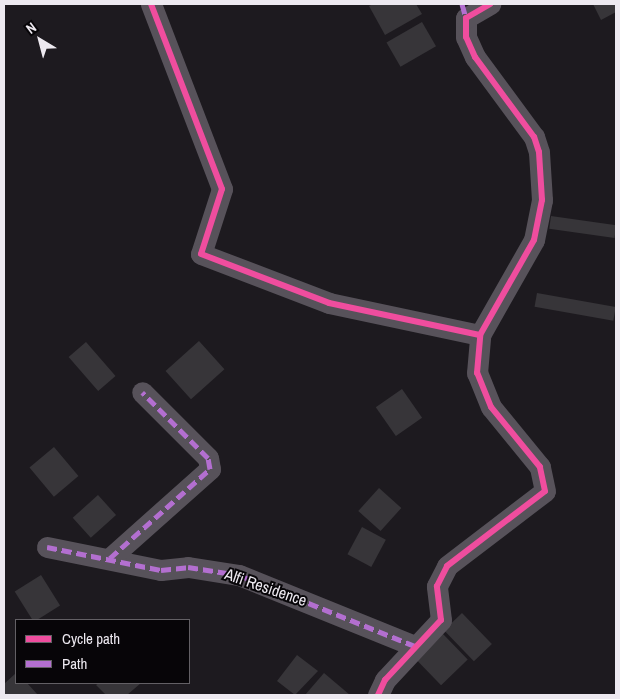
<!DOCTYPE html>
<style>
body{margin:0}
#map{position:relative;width:620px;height:699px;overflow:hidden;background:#1d1a1f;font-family:"Archivo Narrow",sans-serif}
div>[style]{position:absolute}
.building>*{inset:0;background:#373539;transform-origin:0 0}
.street>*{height:21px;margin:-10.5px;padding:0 10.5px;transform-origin:10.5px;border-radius:10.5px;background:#57525a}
.quiet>*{height:5px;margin-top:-2.5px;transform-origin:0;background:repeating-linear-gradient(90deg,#b36fd0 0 10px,transparent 0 15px)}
.cycleway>*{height:6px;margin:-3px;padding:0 3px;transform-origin:3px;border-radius:3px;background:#ef4d9e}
span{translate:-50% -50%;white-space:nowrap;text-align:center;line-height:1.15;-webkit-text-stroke:4px #070508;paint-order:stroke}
.street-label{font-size:16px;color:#ede9f0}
.frame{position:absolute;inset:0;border:5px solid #ede9f0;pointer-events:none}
.legend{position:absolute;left:15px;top:619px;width:175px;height:65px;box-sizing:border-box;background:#070508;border:1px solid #636065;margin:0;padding:6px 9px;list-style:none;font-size:15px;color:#ede9f0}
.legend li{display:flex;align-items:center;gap:10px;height:25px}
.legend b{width:25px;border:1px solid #636065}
.north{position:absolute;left:15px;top:15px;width:50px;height:50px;-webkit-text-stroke:4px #070508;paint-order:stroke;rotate:323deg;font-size:14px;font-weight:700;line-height:20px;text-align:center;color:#ede9f0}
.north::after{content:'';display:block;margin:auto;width:18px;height:22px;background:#ede9f0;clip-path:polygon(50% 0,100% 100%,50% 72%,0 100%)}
</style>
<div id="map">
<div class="building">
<div style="clip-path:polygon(373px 4px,416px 4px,422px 14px,385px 35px,369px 6px)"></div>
<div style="clip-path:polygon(593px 4px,616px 4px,616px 12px,601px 20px)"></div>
<div style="left:422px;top:22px;width:28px;height:41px;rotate:60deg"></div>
<div style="left:551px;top:216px;width:66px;height:13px;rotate:8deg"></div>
<div style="left:537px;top:293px;width:80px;height:14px;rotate:10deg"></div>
<div style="left:199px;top:341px;width:38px;height:45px;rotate:48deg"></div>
<div style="left:86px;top:342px;width:45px;height:23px;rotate:49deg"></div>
<div style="left:402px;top:389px;width:35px;height:32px;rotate:55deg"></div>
<div style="left:54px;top:447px;width:38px;height:32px;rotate:50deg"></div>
<div style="left:379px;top:488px;width:30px;height:31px;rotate:42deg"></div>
<div style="left:98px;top:495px;width:27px;height:34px;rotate:48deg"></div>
<div style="left:362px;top:527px;width:27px;height:31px;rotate:28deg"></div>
<div style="left:41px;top:575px;width:36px;height:31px;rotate:58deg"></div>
<div style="left:462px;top:613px;width:43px;height:25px;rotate:46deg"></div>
<div style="left:442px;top:633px;width:37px;height:37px;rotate:46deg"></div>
<div style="clip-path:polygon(297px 655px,318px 671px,295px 695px,277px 681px)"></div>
<div style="clip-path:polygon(16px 673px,16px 683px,27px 683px,38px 695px,4px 695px,4px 684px)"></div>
<div style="clip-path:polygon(324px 673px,350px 695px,305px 695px)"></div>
<div style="clip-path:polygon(99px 683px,141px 683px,127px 695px,106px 695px,96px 685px)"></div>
</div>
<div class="street">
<div style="left:151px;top:4px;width:198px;rotate:69deg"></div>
<div style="left:222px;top:189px;width:68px;rotate:107.9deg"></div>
<div style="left:201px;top:254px;width:137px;rotate:20.9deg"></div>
<div style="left:329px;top:303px;width:154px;rotate:12deg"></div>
<div style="left:47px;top:547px;width:116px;rotate:11.4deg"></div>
<div style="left:161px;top:570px;width:27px;rotate:-6deg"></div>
<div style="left:188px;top:567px;width:52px;rotate:8.9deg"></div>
<div style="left:239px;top:575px;width:190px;rotate:22deg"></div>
<div style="left:110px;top:558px;width:134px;rotate:-41.7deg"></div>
<div style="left:210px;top:469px;width:11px;rotate:-100deg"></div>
<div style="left:208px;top:458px;width:93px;rotate:-135deg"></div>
<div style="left:378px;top:695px;width:17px;rotate:-65deg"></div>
<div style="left:385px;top:680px;width:82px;rotate:-47deg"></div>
<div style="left:441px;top:620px;width:34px;rotate:-97deg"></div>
<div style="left:437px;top:586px;width:22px;rotate:-63deg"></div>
<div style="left:447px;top:566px;width:123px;rotate:-37.4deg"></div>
<div style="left:545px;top:491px;width:25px;rotate:-102deg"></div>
<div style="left:540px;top:467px;width:77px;rotate:-129.2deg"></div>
<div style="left:491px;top:407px;width:37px;rotate:-112deg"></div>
<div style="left:477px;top:373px;width:38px;rotate:-85deg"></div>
<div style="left:480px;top:335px;width:109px;rotate:-60.4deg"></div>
<div style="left:534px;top:240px;width:41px;rotate:-78.7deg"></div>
<div style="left:542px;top:200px;width:48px;rotate:-93.6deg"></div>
<div style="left:539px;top:152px;width:16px;rotate:-108deg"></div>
<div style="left:534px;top:137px;width:99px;rotate:-126.4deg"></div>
<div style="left:475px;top:57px;width:22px;rotate:-114deg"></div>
<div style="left:466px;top:37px;width:19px;rotate:-90deg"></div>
<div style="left:466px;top:18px;width:28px;rotate:-30deg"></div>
</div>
<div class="quiet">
<div style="left:462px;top:4px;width:15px;rotate:74deg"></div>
<div style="left:47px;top:547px;width:116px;rotate:11.4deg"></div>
<div style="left:161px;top:570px;width:27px;rotate:-6deg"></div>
<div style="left:188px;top:567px;width:52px;rotate:8.9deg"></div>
<div style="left:239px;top:575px;width:190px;rotate:22deg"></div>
<div style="left:110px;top:558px;width:134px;rotate:-41.7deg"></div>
<div style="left:210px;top:469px;width:11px;rotate:-100deg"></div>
<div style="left:208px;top:458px;width:93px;rotate:-135deg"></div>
</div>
<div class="cycleway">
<div style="left:151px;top:4px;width:198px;rotate:69deg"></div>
<div style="left:222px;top:189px;width:68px;rotate:107.9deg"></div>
<div style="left:201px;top:254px;width:137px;rotate:20.9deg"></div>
<div style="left:329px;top:303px;width:154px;rotate:12deg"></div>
<div style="left:378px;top:695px;width:17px;rotate:-65deg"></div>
<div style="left:385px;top:680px;width:82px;rotate:-47deg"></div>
<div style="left:441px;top:620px;width:34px;rotate:-97deg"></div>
<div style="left:437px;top:586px;width:22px;rotate:-63deg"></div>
<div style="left:447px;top:566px;width:123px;rotate:-37.4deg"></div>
<div style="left:545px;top:491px;width:25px;rotate:-102deg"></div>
<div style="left:540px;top:467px;width:77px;rotate:-129.2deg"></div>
<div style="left:491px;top:407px;width:37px;rotate:-112deg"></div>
<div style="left:477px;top:373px;width:38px;rotate:-85deg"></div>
<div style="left:480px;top:335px;width:109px;rotate:-60.4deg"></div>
<div style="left:534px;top:240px;width:41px;rotate:-78.7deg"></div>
<div style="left:542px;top:200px;width:48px;rotate:-93.6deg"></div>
<div style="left:539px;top:152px;width:16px;rotate:-108deg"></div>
<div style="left:534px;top:137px;width:99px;rotate:-126.4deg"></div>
<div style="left:475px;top:57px;width:22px;rotate:-114deg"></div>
<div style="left:466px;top:37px;width:19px;rotate:-90deg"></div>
<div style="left:466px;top:18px;width:28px;rotate:-30deg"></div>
</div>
<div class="street-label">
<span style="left:266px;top:587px;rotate:19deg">Alfi Residence</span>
</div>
<div class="frame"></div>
<ul class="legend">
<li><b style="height:6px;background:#ef4d9e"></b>Cycle path</li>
<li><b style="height:6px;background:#b36fd0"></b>Path</li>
</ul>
<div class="north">N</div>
</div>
